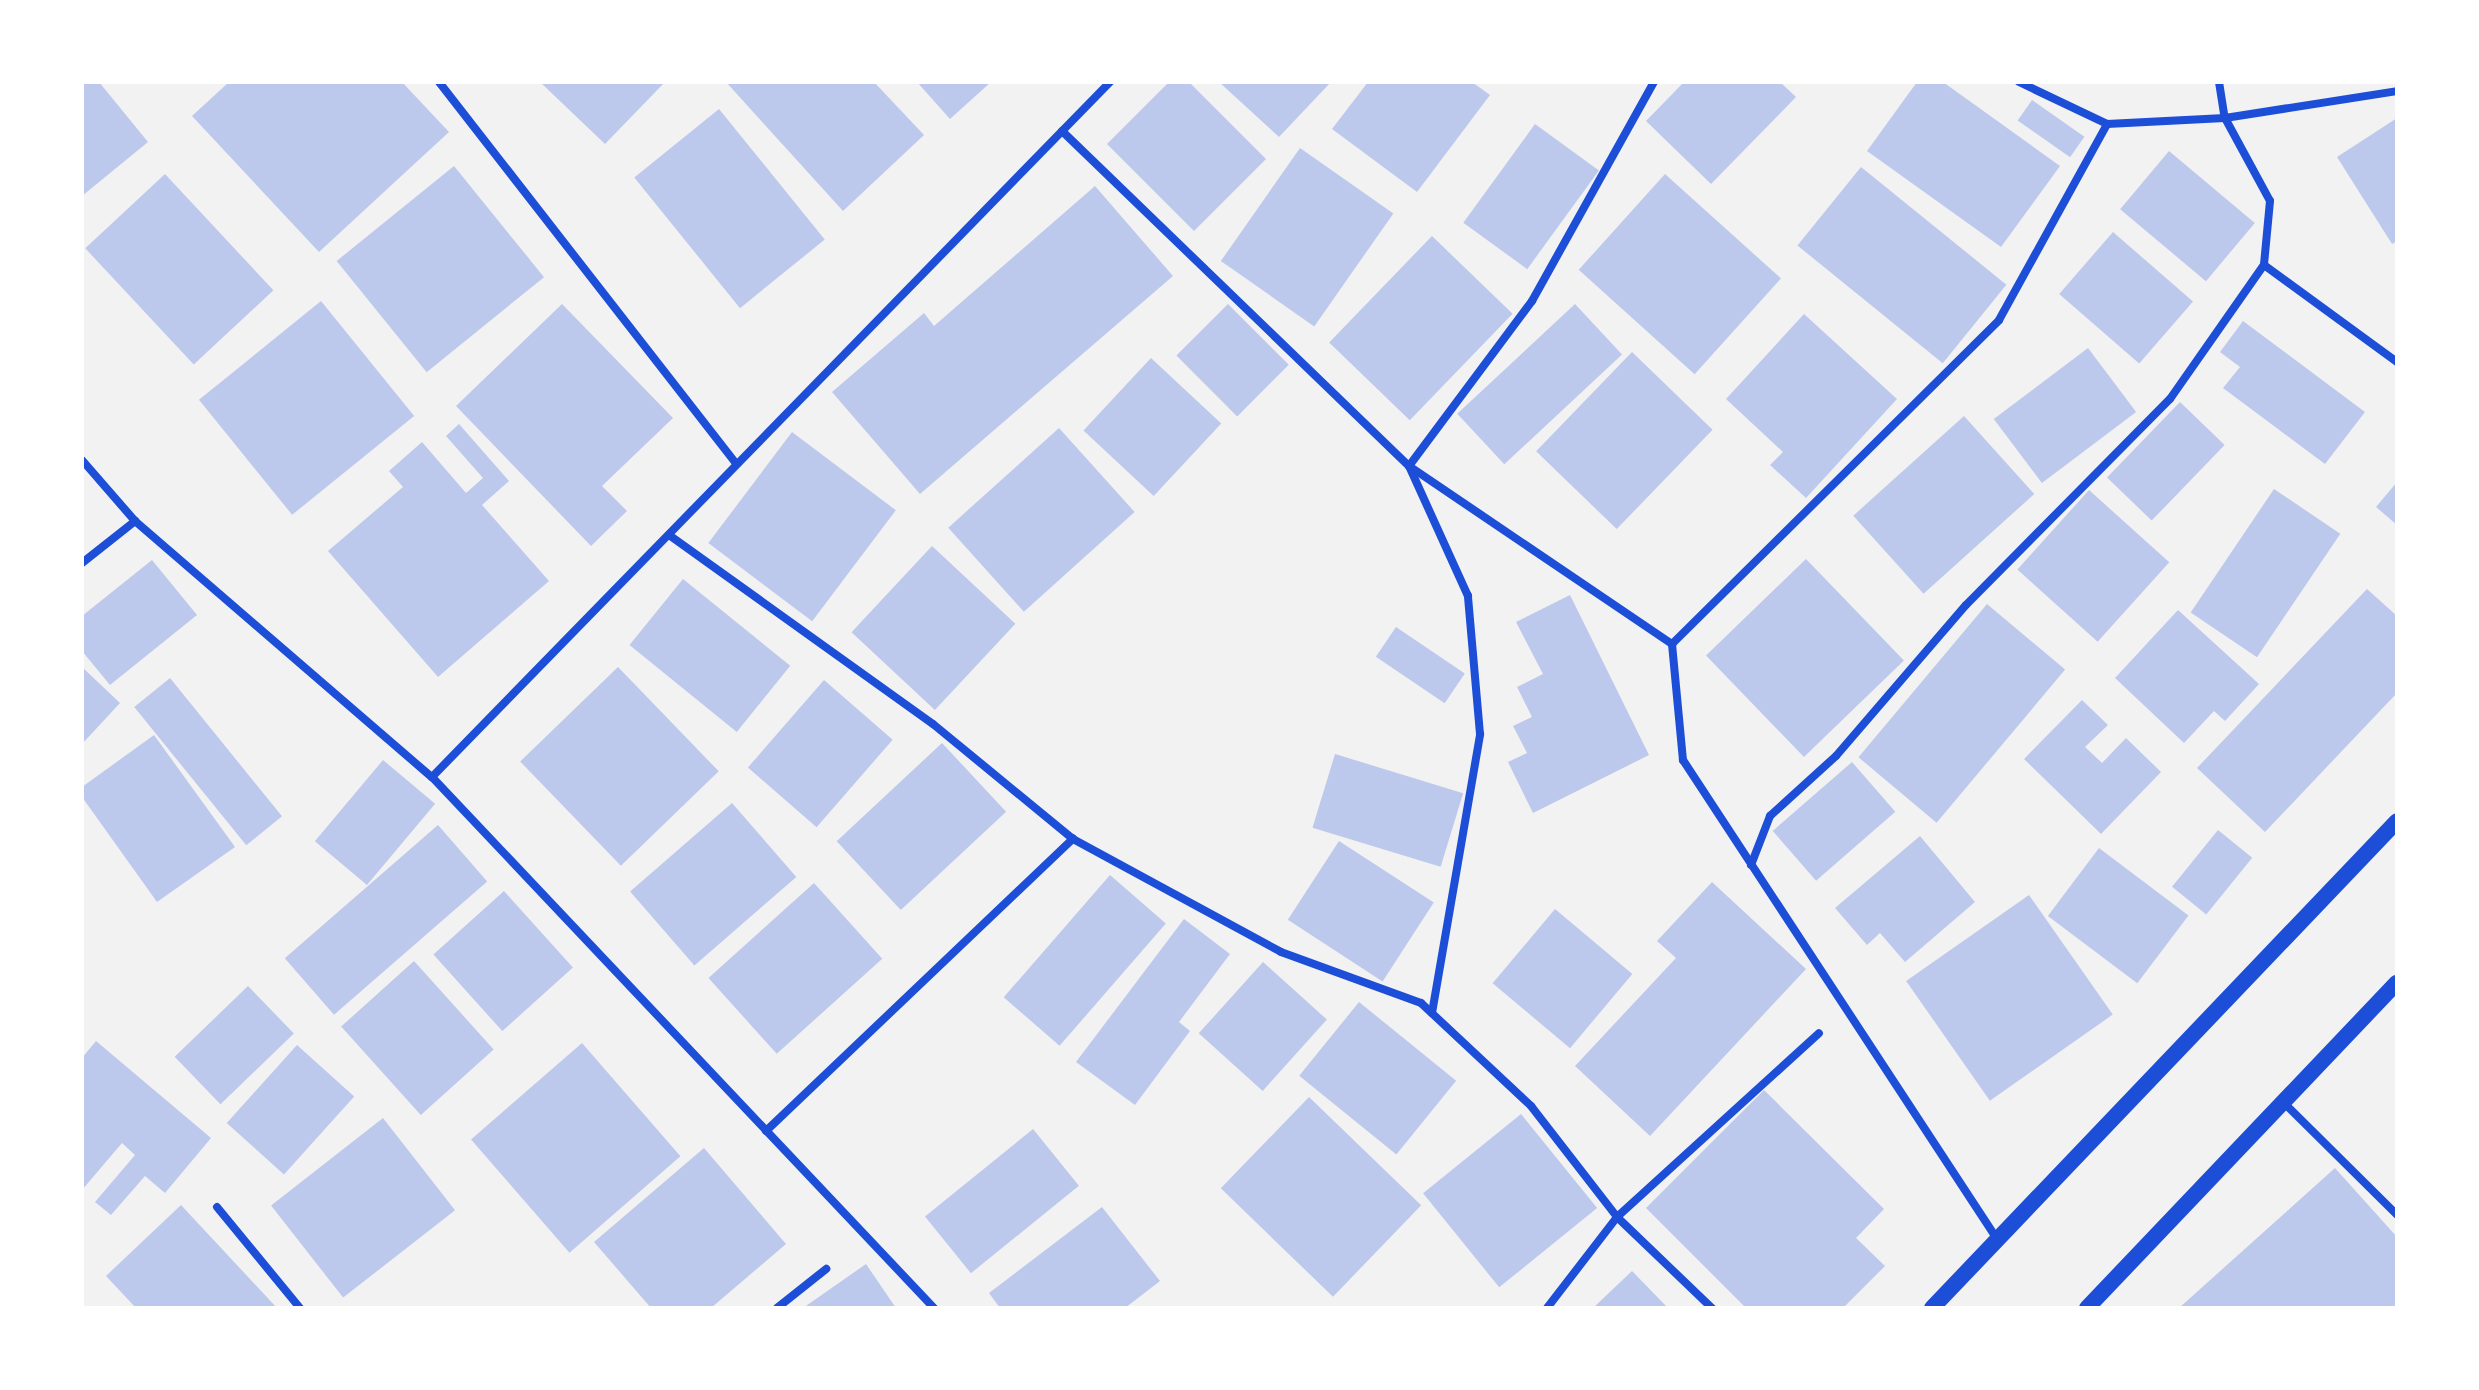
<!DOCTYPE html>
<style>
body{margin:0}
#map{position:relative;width:2479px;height:1390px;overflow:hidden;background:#f2f2f2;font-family:"Fira Sans Condensed",sans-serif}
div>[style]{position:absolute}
.building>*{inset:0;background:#bdc9ec;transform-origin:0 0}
.minor>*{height:8px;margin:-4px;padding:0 4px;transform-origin:4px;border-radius:4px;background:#1d4ed8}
.secondary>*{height:16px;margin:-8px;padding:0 8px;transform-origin:8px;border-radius:8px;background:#1d4ed8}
span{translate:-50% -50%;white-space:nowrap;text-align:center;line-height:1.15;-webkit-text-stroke:6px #fff;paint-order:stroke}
.frame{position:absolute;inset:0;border:84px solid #fff;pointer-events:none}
</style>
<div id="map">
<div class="building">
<div style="clip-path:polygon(82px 82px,99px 82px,148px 142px,82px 196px)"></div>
<div style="clip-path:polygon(229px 82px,402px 82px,449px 132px,319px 252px,192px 116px)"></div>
<div style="clip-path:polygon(540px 82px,665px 82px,605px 144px)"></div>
<div style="clip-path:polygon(726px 82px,874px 82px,924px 135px,843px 211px)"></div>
<div style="clip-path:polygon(917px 82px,991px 82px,950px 119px)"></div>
<div style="clip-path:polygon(1169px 82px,1189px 82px,1266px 159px,1194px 231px,1107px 144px)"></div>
<div style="clip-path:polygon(1219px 82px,1331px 82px,1279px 137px)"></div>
<div style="clip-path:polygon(1368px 82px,1472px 82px,1490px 95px,1417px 192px,1332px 129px)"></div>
<div style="clip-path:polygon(1684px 82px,1780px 82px,1796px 97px,1711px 184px,1646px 121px)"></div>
<div style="clip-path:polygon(1917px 82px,1943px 82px,2060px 166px,2001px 247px,1867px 151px)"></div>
<div style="left:2032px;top:100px;width:64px;height:25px;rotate:35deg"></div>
<div style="left:719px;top:109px;width:168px;height:109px;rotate:51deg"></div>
<div style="clip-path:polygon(2397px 118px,2397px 241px,2392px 244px,2337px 157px)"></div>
<div style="left:1535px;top:124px;width:79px;height:122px;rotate:36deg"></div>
<div style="left:1300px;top:148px;width:114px;height:138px;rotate:35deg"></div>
<div style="left:2169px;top:151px;width:112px;height:76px;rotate:40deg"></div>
<div style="left:454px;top:166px;width:143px;height:151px;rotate:51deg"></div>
<div style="left:1861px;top:167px;width:187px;height:101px;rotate:39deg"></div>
<div style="left:165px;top:174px;width:159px;height:109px;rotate:47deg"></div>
<div style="left:1665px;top:174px;width:156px;height:129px;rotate:42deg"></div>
<div style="clip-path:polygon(1095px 186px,1173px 276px,920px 494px,832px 392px,924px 313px,934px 326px)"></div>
<div style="left:2113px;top:232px;width:106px;height:82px;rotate:41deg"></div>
<div style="left:1432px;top:236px;width:112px;height:148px;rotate:44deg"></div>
<div style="left:321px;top:301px;width:148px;height:157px;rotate:51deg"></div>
<div style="clip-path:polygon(562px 304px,673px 418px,602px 486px,627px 511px,591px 546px,456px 406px)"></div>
<div style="left:1228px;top:304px;width:86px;height:73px;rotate:45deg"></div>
<div style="left:1575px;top:304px;width:69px;height:161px;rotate:47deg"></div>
<div style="clip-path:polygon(1804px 314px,1897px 399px,1806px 498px,1770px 465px,1783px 452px,1726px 399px)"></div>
<div style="clip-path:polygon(2243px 321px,2365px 412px,2325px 464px,2223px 388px,2240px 367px,2220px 352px)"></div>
<div style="left:2088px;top:348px;width:80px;height:118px;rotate:53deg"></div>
<div style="left:1632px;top:352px;width:112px;height:138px;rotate:44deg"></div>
<div style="left:1151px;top:358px;width:96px;height:99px;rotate:43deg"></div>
<div style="left:2180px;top:402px;width:62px;height:105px;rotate:44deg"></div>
<div style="left:1964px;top:416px;width:105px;height:149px;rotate:48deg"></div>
<div style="clip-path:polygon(459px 424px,509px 481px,482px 505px,549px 581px,438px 677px,328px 551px,403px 487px,389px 471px,422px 442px,466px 493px,483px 478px,446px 436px)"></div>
<div style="left:1059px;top:428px;width:113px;height:149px;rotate:48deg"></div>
<div style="left:792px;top:432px;width:130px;height:139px;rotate:37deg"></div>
<div style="clip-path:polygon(2397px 482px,2397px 525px,2376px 507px)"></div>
<div style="left:2274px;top:489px;width:80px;height:149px;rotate:34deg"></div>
<div style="left:2089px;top:490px;width:108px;height:107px;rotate:42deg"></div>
<div style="left:932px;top:546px;width:114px;height:118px;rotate:43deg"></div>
<div style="left:1806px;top:559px;width:141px;height:139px;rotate:46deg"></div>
<div style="clip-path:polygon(152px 560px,197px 615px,110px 685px,82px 651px,82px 616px)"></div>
<div style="left:683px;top:579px;width:138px;height:85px;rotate:39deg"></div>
<div style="clip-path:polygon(2367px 589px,2397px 616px,2397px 693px,2265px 832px,2197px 768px)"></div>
<div style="clip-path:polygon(1570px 595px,1649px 755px,1533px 813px,1508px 762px,1527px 753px,1513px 726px,1532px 717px,1517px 687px,1543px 674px,1516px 622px)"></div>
<div style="left:1987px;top:604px;width:102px;height:200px;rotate:40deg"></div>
<div style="clip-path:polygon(2178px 610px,2259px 684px,2225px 721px,2214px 711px,2184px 743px,2115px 678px)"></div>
<div style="left:1396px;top:627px;width:83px;height:36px;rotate:34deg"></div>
<div style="clip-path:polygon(82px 667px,120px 703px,82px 744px)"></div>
<div style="left:618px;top:667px;width:145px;height:136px;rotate:46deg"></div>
<div style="left:170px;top:678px;width:178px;height:46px;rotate:51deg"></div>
<div style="left:824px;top:680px;width:91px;height:116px;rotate:41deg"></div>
<div style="clip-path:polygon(2082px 700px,2108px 725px,2085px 747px,2102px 763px,2126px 738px,2161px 772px,2101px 834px,2024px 759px)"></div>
<div style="clip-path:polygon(154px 735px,235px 847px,157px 902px,82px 797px,82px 787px)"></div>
<div style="left:942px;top:743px;width:94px;height:144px;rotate:47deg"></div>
<div style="left:1335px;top:754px;width:134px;height:77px;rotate:17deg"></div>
<div style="left:383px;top:760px;width:68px;height:106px;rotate:40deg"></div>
<div style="left:1852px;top:762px;width:66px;height:105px;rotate:49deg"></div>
<div style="left:732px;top:803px;width:98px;height:135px;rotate:49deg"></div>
<div style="left:438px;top:825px;width:75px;height:203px;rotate:49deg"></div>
<div style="left:2218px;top:830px;width:44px;height:73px;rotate:39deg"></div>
<div style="clip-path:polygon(1920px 836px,1975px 902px,1905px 962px,1880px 933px,1867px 945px,1835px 908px)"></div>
<div style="left:1339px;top:841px;width:113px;height:94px;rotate:33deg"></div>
<div style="left:2099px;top:848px;width:112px;height:85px;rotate:37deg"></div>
<div style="left:1110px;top:875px;width:74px;height:162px;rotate:41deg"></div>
<div style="clip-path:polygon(1712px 882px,1806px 969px,1650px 1136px,1575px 1066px,1676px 958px,1657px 941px)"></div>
<div style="left:814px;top:883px;width:102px;height:142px;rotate:48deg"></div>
<div style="left:504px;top:891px;width:103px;height:95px;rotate:48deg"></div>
<div style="left:2029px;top:895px;width:146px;height:150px;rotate:55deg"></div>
<div style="left:1555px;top:909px;width:101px;height:97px;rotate:40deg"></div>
<div style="clip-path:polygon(1184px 919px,1230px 954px,1179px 1022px,1190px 1031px,1135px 1105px,1076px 1062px)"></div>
<div style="left:414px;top:961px;width:119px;height:98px;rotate:48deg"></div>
<div style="left:1263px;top:962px;width:86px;height:96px;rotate:42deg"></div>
<div style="left:248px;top:986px;width:66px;height:102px;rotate:46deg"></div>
<div style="left:1359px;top:1002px;width:125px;height:95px;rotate:39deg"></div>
<div style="clip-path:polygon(96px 1041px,211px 1138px,165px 1193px,145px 1176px,111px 1215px,95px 1202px,135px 1155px,122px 1143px,82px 1190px,82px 1058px)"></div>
<div style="left:582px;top:1043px;width:150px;height:147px;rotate:49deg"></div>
<div style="left:297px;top:1045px;width:77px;height:105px;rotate:42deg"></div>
<div style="clip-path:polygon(1764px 1090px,1884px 1209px,1856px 1238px,1885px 1266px,1843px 1308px,1746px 1308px,1646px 1208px)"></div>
<div style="left:1309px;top:1097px;width:156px;height:127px;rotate:44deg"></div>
<div style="left:1521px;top:1114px;width:121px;height:126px;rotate:51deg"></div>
<div style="left:383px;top:1118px;width:117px;height:142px;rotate:52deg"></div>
<div style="left:1033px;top:1129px;width:73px;height:139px;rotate:51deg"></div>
<div style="clip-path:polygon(704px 1148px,786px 1244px,711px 1308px,651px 1308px,594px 1242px)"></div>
<div style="clip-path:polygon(2335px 1168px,2397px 1237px,2397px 1308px,2179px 1308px)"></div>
<div style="clip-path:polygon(181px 1205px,277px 1308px,136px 1308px,106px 1276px)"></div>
<div style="clip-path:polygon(1102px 1207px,1160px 1281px,1125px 1308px,1000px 1308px,989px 1293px)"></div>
<div style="clip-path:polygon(866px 1264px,896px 1308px,803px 1308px)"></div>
<div style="clip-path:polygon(1632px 1271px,1668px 1308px,1593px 1308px)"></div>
</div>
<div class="minor">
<div style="left:439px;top:82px;width:484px;rotate:52.1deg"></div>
<div style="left:2019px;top:82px;width:98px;rotate:25.5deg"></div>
<div style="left:2107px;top:124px;width:118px;rotate:-2.9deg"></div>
<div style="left:2225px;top:118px;width:94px;rotate:61.5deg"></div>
<div style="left:2270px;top:201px;width:64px;rotate:95.4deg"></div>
<div style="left:2264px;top:265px;width:165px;rotate:36.1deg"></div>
<div style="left:2219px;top:82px;width:36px;rotate:81deg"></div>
<div style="left:2225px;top:118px;width:174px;rotate:-8.9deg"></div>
<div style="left:1062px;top:131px;width:482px;rotate:44deg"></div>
<div style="left:1409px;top:466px;width:318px;rotate:34.1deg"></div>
<div style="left:1672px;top:644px;width:117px;rotate:84.6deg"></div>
<div style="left:1683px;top:760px;width:573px;rotate:56.75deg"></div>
<div style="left:82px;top:460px;width:81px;rotate:49deg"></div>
<div style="left:135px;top:521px;width:392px;rotate:40.8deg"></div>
<div style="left:432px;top:777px;width:731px;rotate:46.61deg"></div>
<div style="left:669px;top:535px;width:325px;rotate:35.6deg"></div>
<div style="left:933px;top:724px;width:181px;rotate:39.4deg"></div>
<div style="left:1073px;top:839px;width:237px;rotate:28.5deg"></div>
<div style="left:1281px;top:952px;width:149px;rotate:20deg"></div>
<div style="left:1421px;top:1003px;width:151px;rotate:43.1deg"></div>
<div style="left:1531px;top:1106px;width:140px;rotate:52.2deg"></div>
<div style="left:1617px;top:1217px;width:132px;rotate:43.8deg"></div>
<div style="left:82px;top:563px;width:68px;rotate:-38.4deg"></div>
<div style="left:1672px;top:644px;width:460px;rotate:-44.7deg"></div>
<div style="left:1999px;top:320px;width:224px;rotate:-61.1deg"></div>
<div style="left:432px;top:777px;width:971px;rotate:-45.71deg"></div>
<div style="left:1751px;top:865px;width:53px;rotate:-68.8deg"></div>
<div style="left:1770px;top:816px;width:89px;rotate:-42.3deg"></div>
<div style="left:1836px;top:756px;width:199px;rotate:-49.3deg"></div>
<div style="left:1966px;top:605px;width:290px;rotate:-45.3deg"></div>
<div style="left:2170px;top:399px;width:164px;rotate:-55deg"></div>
<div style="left:1432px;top:1013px;width:283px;rotate:-80.2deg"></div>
<div style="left:1480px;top:734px;width:139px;rotate:-95deg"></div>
<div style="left:1468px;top:596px;width:143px;rotate:-114.4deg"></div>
<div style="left:1409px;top:466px;width:206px;rotate:-53.3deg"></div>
<div style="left:1532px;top:301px;width:251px;rotate:-60.9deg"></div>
<div style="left:2283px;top:1102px;width:161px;rotate:44.7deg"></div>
<div style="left:766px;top:1131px;width:424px;rotate:-43.6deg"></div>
<div style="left:217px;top:1207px;width:131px;rotate:50.6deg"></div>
<div style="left:777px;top:1308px;width:63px;rotate:-38.5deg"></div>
<div style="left:1547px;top:1308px;width:115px;rotate:-52.4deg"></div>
<div style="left:1617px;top:1217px;width:273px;rotate:-42.3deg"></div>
</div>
<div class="secondary">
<div style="left:1932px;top:1308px;width:673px;rotate:-46.32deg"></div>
<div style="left:2087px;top:1308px;width:449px;rotate:-46.4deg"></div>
</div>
<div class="frame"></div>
</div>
